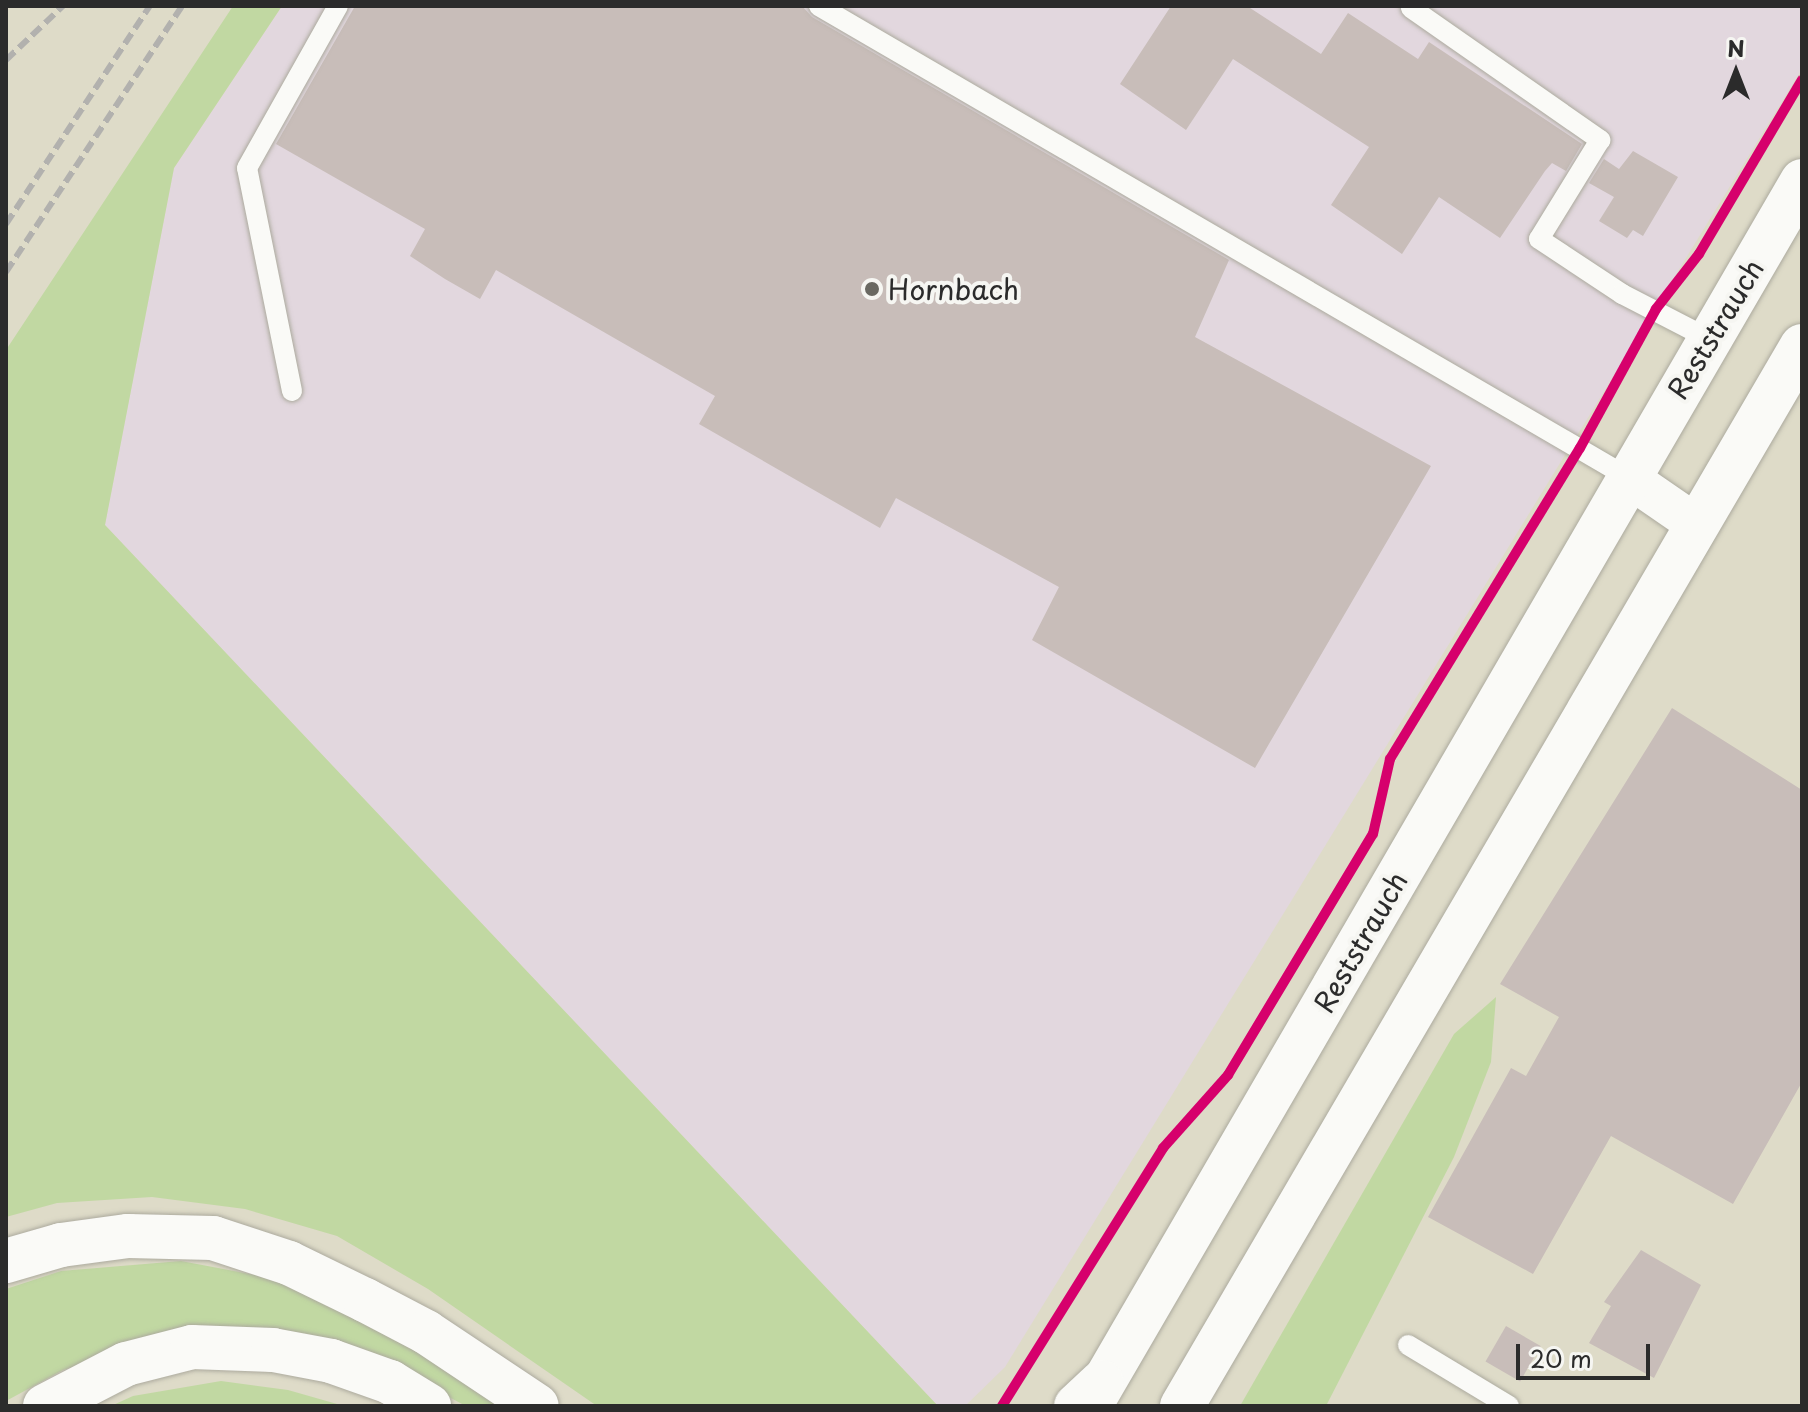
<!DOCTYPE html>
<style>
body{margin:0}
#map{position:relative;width:1808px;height:1412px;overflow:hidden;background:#dedbc8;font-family:"Playpen Sans",sans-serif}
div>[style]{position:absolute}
.built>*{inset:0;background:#e2d7de}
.green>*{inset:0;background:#c1d8a2}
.building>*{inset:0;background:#c8bdb9;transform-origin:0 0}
.roads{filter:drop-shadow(0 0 2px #acaa9e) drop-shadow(0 0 2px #acaa9e)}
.service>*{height:20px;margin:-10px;padding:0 10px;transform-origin:10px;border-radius:10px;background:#fafaf7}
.minor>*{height:40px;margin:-20px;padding:0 20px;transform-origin:20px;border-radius:20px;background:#fafaf7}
.secondary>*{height:44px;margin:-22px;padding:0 22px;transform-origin:22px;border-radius:22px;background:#fafaf7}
.motorway>*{height:44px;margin:-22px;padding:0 22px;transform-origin:22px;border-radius:22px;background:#fafaf7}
.rail>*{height:6px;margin-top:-3px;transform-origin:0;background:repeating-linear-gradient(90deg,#b2b1ae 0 12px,transparent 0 18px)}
.cycleway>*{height:10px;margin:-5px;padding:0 5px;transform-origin:5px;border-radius:5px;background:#d6006c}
.dots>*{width:22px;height:22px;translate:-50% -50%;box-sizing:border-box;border:4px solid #f6f6f2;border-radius:50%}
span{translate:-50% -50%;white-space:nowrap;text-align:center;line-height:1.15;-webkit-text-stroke:8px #f6f6f2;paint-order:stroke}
.poi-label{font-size:28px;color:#2b2b2b}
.left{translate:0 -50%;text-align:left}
.street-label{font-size:28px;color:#2b2b2b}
.frame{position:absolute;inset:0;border:8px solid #2b2b2b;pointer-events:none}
.north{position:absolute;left:1696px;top:32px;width:80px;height:80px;-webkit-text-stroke:6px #f6f6f2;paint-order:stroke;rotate:0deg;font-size:22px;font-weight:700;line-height:32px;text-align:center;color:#2b2b2b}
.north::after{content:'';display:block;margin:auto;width:28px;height:36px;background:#2b2b2b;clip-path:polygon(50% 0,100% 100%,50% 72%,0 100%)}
.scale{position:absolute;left:1516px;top:1344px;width:134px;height:36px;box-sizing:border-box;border:4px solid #2b2b2b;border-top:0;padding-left:10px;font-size:24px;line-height:28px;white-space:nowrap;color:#2b2b2b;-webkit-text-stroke:6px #f6f6f2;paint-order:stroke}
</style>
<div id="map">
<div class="built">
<div style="clip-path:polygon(282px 6px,1802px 6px,1802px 69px,1005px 1367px,965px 1406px,938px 1406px,105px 525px,174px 168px)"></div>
</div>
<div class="green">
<div style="clip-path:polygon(233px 6px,282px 6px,174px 168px,105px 525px,938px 1406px,597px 1406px,428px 1289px,337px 1236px,245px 1209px,152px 1197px,57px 1203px,6px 1217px,6px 350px)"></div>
<div style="clip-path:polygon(1496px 997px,1491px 1062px,1454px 1157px,1326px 1406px,1240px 1406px,1454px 1034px)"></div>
<div style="clip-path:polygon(181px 1261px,308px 1285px,506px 1406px,466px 1406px,376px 1359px,179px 1336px,63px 1370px,6px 1401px,6px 1289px,61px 1271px)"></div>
<div style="clip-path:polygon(221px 1381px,288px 1390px,344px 1406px,111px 1406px,133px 1396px)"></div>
</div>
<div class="building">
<div style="clip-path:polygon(355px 6px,802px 6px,812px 17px,1229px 260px,1195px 337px,1431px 466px,1255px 768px,1032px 640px,1059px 587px,896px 498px,880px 528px,699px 424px,715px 396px,496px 270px,480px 299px,445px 279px,410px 256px,425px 229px,276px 144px)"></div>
<div style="clip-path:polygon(1171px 6px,1247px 6px,1321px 54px,1348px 13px,1418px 59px,1429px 42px,1582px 144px,1566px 171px,1552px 163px,1545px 171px,1500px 238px,1439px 197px,1402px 254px,1331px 205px,1369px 147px,1233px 59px,1186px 130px,1120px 84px)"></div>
<div style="clip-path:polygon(1633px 151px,1678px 177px,1643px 236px,1633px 230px,1627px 238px,1599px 221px,1614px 197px,1589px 183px,1604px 159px,1619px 169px)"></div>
<div style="clip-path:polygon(1672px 708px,1802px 790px,1802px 1082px,1733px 1204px,1611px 1136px,1533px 1274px,1428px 1217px,1511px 1068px,1526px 1076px,1559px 1017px,1500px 984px)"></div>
<div style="clip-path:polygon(1641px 1250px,1701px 1285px,1654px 1378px,1589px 1343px,1611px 1306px,1604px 1302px)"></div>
<div style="left:1506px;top:1326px;width:40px;height:41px;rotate:30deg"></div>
</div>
<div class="roads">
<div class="service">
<div style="left:819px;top:6px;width:934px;rotate:30.22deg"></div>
<div style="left:1411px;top:8px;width:231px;rotate:34.9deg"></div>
<div style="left:1600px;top:140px;width:116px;rotate:121.6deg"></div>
<div style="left:1539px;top:239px;width:100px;rotate:33.5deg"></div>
<div style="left:1622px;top:294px;width:100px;rotate:27.3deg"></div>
<div style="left:292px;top:391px;width:227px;rotate:-101.4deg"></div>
<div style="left:247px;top:168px;width:186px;rotate:-60.7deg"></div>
<div style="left:1408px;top:1345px;width:118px;rotate:31.1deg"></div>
</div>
<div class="minor">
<div style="left:1626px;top:476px;width:86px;rotate:34.6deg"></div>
</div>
<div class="secondary">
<div style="left:1090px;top:1406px;width:1417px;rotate:-59.83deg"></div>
<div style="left:1182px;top:1406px;width:1228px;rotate:-59.68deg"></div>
</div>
<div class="motorway">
<div style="left:6px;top:1261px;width:57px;rotate:-16.2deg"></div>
<div style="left:61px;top:1245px;width:68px;rotate:-7.7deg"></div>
<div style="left:128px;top:1236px;width:85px;rotate:1.3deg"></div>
<div style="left:213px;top:1238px;width:80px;rotate:18.2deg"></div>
<div style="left:289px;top:1263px;width:85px;rotate:26deg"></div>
<div style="left:365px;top:1300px;width:69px;rotate:27.7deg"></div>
<div style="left:426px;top:1332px;width:133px;rotate:33.7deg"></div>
<div style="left:45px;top:1406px;width:91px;rotate:-27.4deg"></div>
<div style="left:126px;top:1364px;width:68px;rotate:-14.4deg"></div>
<div style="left:192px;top:1347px;width:81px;rotate:2.1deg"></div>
<div style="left:273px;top:1350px;width:59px;rotate:10.7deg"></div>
<div style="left:331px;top:1361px;width:63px;rotate:19.6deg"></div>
<div style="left:390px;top:1382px;width:46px;rotate:31.6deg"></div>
<div style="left:1076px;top:1406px;width:35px;rotate:-43deg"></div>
</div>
</div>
<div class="rail">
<div style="left:6px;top:60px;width:79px;rotate:-43.5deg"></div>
<div style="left:6px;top:224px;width:261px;rotate:-56.6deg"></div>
<div style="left:6px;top:272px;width:319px;rotate:-56.5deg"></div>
</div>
<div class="cycleway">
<div style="left:1002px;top:1406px;width:304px;rotate:-58deg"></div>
<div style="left:1163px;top:1148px;width:98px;rotate:-48.3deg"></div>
<div style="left:1228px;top:1075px;width:281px;rotate:-59deg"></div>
<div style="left:1373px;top:834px;width:77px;rotate:-77.2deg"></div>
<div style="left:1390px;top:759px;width:364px;rotate:-58.6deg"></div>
<div style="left:1580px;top:448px;width:158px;rotate:-61.3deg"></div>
<div style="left:1656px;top:309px;width:70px;rotate:-52deg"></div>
<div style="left:1699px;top:254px;width:202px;rotate:-59.4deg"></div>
</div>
<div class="dots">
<div style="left:872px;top:289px;background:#6a6962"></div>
</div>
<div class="poi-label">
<span class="left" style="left:888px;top:289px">Hornbach</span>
</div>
<div class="street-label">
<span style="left:1715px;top:329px;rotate:-59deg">Reststrauch</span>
<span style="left:1360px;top:942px;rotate:-60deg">Reststrauch</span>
</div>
<div class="frame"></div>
<div class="north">N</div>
<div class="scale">20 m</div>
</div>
